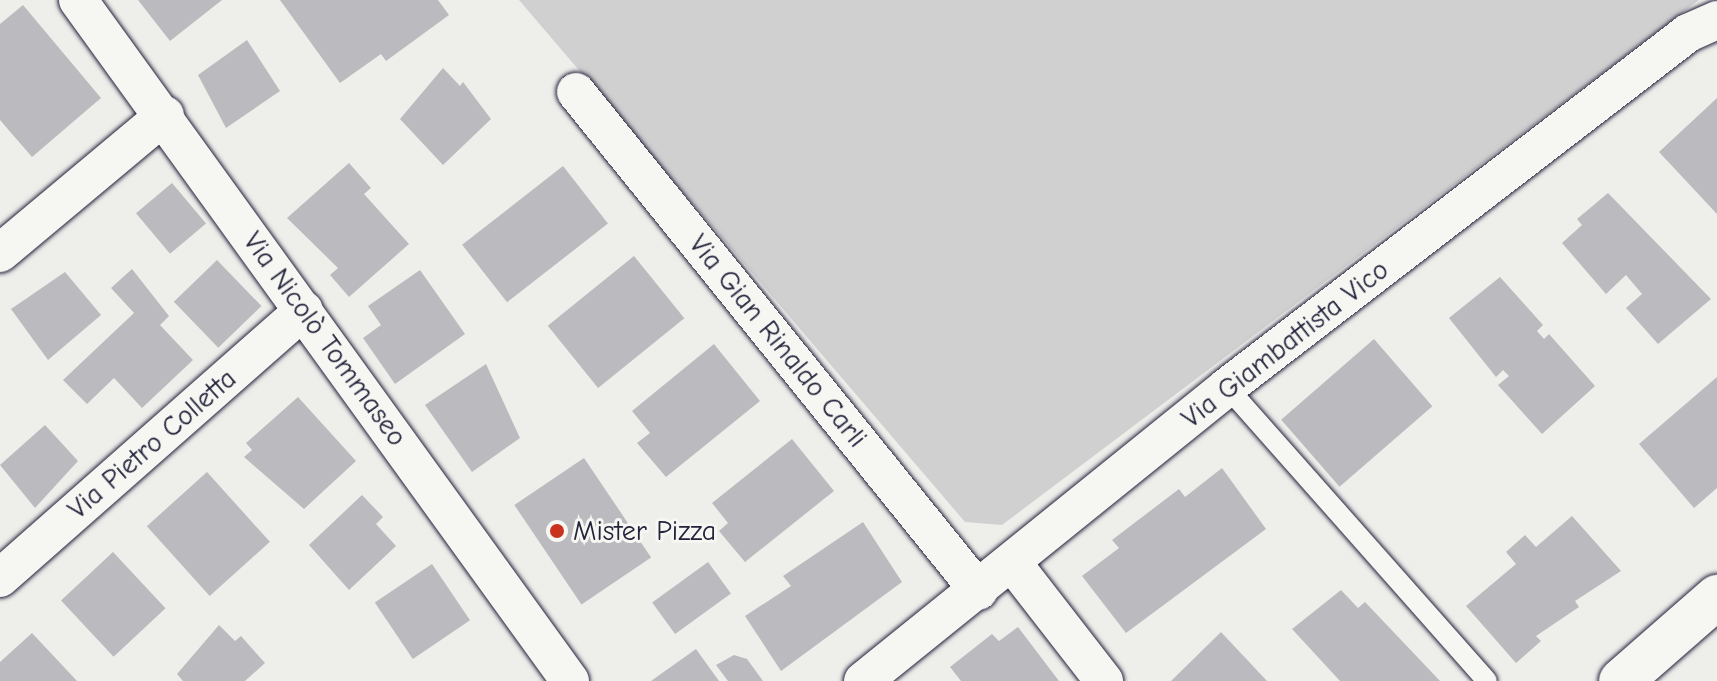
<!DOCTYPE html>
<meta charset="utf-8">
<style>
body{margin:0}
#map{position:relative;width:1717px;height:681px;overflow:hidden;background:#eeeeeb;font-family:"Comic Neue",sans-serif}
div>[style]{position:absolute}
.green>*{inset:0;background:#d0d0d1}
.building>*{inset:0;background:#bbbbbf;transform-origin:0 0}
.roads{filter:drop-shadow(0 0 2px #22223b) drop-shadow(0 0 2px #22223b)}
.service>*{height:20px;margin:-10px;padding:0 10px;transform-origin:10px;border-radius:10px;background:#f6f6f2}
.minor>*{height:38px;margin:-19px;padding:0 19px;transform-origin:19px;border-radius:19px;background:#f6f6f2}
.tertiary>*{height:44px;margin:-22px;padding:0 22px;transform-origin:22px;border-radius:22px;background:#f6f6f2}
.dots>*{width:22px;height:22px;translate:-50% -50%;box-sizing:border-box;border:4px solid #f6f6f2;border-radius:50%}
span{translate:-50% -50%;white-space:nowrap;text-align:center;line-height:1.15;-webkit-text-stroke:6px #f6f6f2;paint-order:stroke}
.street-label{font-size:28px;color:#22223b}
.poi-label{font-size:28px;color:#22223b}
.left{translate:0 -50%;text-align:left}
</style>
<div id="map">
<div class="green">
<div style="clip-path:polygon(519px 0,1699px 0,1002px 525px,965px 522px)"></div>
</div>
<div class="building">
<div style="clip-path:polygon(138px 0,222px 0,170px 41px)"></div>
<div style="clip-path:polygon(280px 0,438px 0,449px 15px,386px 61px,381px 54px,340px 83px)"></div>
<div style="clip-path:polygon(23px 5px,101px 98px,32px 157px,0 120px,0 24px)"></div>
<div style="clip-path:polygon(247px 40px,280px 91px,226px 128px,198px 75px)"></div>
<div style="clip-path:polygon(443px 68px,460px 86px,463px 82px,491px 119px,443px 165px,400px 119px)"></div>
<div style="clip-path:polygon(1717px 98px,1717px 214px,1659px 152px)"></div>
<div style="clip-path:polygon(349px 163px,371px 188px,364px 194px,409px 244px,349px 297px,330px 275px,338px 268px,287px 218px)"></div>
<div style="left:563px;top:166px;width:73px;height:128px;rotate:52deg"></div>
<div style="left:172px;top:183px;width:53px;height:47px;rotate:50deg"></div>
<div style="clip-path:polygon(1608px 193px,1711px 299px,1658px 344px,1626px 308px,1642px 294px,1626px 275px,1606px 294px,1562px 243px,1582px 225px,1577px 219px)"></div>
<div style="left:634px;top:256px;width:80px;height:111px;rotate:51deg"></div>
<div style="left:217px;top:260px;width:64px;height:60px;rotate:46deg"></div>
<div style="clip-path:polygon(132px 269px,169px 316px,160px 325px,193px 360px,142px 408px,114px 378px,87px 404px,63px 380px,134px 313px,111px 288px)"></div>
<div style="clip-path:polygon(420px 270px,465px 334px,395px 384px,363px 338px,381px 325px,368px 306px)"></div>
<div style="clip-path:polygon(65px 272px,101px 315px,48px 360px,11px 309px)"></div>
<div style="clip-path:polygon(1500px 277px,1543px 325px,1537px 331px,1544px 339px,1549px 334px,1595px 386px,1542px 434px,1498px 385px,1509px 376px,1503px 370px,1496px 377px,1449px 318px)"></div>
<div style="left:1374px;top:339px;width:89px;height:123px;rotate:49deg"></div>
<div style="clip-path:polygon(714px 344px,760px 401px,666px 477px,637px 443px,650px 433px,632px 411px)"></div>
<div style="clip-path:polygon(486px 364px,520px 438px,472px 472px,425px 405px)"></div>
<div style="clip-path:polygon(1717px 377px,1717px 488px,1694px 508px,1639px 444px)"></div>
<div style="clip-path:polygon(298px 397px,356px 461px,304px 509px,244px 457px,252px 450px,246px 443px)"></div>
<div style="clip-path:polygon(45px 425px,78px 461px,35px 508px,0 465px)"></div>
<div style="clip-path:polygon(792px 439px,834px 491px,745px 562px,719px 531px,728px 523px,712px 503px)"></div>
<div style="left:584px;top:458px;width:120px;height:84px;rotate:56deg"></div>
<div style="clip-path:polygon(1222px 468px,1266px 529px,1126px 633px,1082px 576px,1119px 548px,1112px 540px,1179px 489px,1185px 497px)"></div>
<div style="left:207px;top:472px;width:94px;height:81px;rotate:48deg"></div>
<div style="clip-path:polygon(362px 495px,383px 517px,376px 524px,396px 546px,349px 590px,309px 545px)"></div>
<div style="clip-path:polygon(1572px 516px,1621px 571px,1575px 601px,1579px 607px,1536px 636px,1541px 641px,1516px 663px,1466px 606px,1516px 564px,1506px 552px,1525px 535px,1536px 547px)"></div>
<div style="clip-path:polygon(863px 522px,902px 582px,781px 671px,745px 616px,791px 586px,783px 576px)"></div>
<div style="left:113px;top:552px;width:77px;height:71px;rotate:47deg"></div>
<div style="left:708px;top:562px;width:39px;height:69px;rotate:54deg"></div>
<div style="left:432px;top:564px;width:68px;height:69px;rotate:56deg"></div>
<div style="clip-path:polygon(1341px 590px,1358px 608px,1365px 602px,1440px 681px,1340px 681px,1292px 629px)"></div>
<div style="clip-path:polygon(219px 625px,235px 641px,241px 636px,265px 663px,245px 681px,183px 681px,177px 674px)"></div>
<div style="clip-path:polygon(1018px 627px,1059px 681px,961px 681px,950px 667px,992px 634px,999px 641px)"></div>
<div style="clip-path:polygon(1221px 632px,1267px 681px,1171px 681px)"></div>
<div style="clip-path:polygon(32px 633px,77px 681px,0 681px,0 662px)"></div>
<div style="clip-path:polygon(696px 649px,719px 681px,651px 681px)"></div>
<div style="clip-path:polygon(734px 655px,747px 659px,763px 681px,728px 681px,716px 665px)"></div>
</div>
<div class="roads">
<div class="service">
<div style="left:1227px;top:387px;width:392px;rotate:48.5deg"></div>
</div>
<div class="minor">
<div style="left:78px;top:0;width:840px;rotate:54.15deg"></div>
<div style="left:576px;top:92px;width:641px;rotate:51.08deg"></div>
<div style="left:0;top:253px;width:215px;rotate:-39.9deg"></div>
<div style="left:1014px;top:565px;width:147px;rotate:52.2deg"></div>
<div style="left:0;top:578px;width:405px;rotate:-41.4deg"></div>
<div style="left:863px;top:681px;width:468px;rotate:-38.9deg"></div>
<div style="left:1227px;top:387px;width:581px;rotate:-37.52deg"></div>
<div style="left:1688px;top:33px;width:32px;rotate:-24deg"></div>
</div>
<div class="tertiary">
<div style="left:1621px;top:681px;width:128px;rotate:-41.2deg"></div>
</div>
</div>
<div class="dots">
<div style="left:557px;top:531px;background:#c8321e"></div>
</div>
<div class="street-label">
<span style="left:325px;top:339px;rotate:54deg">Via Nicolò Tommaseo</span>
<span style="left:778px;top:341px;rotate:51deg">Via Gian Rinaldo Carli</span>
<span style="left:1285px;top:344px;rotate:-38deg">Via Giambattista Vico</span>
<span style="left:152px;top:444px;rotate:-41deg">Via Pietro Colletta</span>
</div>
<div class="poi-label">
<span class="left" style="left:573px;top:531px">Mister Pizza</span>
</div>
</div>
